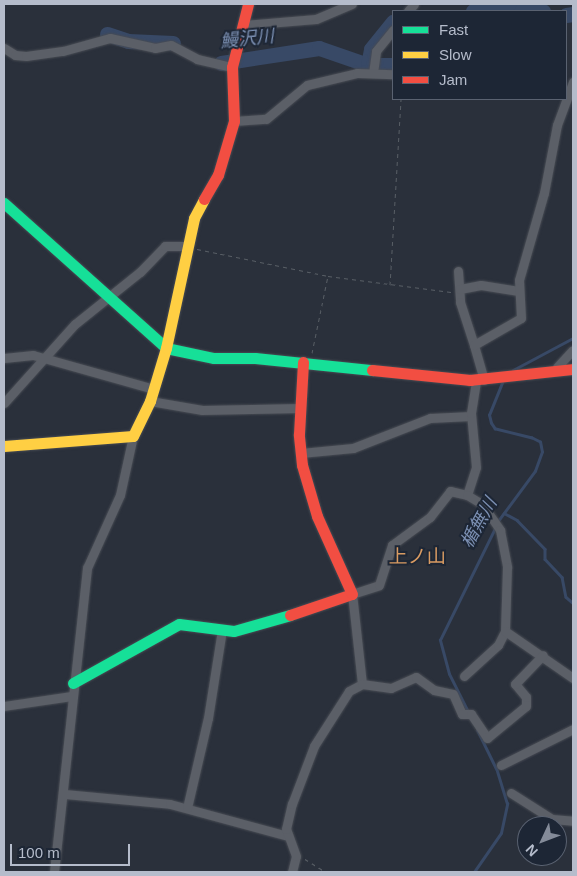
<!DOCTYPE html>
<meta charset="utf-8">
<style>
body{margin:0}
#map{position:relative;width:577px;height:876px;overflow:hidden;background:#2a303b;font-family:Arial,"Noto Sans JP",sans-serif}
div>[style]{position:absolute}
.stream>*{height:2.5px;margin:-1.25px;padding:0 1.25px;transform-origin:1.25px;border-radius:1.25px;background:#384966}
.river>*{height:15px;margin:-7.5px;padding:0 7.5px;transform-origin:7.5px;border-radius:7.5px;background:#384966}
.path>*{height:1px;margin-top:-0.5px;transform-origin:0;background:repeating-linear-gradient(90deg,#585e65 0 4px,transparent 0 8px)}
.roads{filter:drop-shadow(0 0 1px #474b53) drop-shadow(0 0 1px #474b53)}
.street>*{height:9px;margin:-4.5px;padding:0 4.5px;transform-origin:4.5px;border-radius:4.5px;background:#5b5f67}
.fast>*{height:11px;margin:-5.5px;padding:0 5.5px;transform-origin:5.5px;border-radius:5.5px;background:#16e098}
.slow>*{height:11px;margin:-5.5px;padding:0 5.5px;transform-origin:5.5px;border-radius:5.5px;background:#ffcf43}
.jam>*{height:11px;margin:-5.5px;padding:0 5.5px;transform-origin:5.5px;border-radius:5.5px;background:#f24e42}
span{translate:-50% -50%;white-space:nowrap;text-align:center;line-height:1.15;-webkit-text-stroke:4px #1d2635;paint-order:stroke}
.water-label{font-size:18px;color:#7c90b3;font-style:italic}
.quarter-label{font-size:19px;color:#d99b62}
.frame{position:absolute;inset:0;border:5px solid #b5bccb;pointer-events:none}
.legend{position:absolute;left:392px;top:10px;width:175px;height:90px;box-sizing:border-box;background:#1d2635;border:1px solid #5a6271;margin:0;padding:6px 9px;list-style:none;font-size:15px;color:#b5bccb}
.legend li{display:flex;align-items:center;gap:10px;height:25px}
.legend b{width:25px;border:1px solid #5a6271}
.north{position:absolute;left:517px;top:816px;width:50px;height:50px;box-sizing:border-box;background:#1d2635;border:1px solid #5a6271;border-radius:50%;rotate:227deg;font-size:14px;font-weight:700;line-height:20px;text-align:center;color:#b5bccb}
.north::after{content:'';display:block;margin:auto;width:18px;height:22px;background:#848b99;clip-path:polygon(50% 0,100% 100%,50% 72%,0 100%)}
.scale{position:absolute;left:10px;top:844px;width:120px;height:22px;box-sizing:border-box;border:2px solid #b5bccb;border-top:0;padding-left:6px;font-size:15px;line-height:18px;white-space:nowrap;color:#b5bccb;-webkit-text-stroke:4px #1d2635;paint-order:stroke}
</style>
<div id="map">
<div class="stream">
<div style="left:371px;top:76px;width:13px;rotate:4deg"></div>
<div style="left:513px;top:370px;width:68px;rotate:-28.1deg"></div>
<div style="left:504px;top:513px;width:15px;rotate:28deg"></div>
<div style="left:517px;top:520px;width:40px;rotate:46deg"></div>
<div style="left:545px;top:549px;width:10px;rotate:90deg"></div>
<div style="left:545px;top:559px;width:25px;rotate:47deg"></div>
<div style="left:562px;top:577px;width:20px;rotate:79deg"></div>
<div style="left:566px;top:597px;width:9px;rotate:41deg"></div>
<div style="left:498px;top:521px;width:62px;rotate:-53.5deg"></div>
<div style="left:535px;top:471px;width:20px;rotate:-70deg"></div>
<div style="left:542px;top:452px;width:10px;rotate:-101deg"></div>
<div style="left:540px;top:442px;width:9px;rotate:-153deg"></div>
<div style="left:532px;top:438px;width:38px;rotate:-166deg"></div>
<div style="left:495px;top:429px;width:7px;rotate:-124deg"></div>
<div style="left:491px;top:423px;width:8px;rotate:-104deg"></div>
<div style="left:489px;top:415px;width:37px;rotate:-68deg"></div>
<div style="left:468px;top:712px;width:42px;rotate:-116.6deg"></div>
<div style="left:449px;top:674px;width:35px;rotate:-105deg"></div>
<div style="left:440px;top:640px;width:127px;rotate:-63.8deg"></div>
<div style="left:474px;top:872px;width:47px;rotate:-55.3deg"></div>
<div style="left:501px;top:833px;width:30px;rotate:-78deg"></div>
<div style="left:507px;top:804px;width:37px;rotate:-107deg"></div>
<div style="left:496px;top:769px;width:43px;rotate:-116deg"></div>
</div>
<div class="river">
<div style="left:514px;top:4px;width:30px;rotate:14deg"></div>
<div style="left:473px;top:11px;width:36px;rotate:-11deg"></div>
<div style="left:566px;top:15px;width:7px;rotate:-8deg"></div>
<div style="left:107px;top:34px;width:22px;rotate:18deg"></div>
<div style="left:128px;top:41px;width:45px;rotate:2.5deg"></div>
<div style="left:221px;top:63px;width:99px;rotate:-8.7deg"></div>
<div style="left:319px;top:48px;width:52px;rotate:19.1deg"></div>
<div style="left:368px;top:65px;width:25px"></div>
<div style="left:368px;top:65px;width:16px;rotate:-79deg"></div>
<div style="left:371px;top:49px;width:35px;rotate:-51deg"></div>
</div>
<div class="path">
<div style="left:197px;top:249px;width:134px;rotate:11.6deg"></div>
<div style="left:328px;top:276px;width:124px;rotate:7.4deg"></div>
<div style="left:390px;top:285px;width:186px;rotate:-86.6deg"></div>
<div style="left:312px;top:353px;width:79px;rotate:-78.3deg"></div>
<div style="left:305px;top:859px;width:25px;rotate:32deg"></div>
</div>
<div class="roads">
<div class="street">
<div style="left:408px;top:11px;width:9px;rotate:-49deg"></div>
<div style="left:244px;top:25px;width:72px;rotate:-4.8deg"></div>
<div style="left:316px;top:19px;width:39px;rotate:-23deg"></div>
<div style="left:4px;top:48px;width:13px;rotate:32deg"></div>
<div style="left:15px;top:55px;width:11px;rotate:5deg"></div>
<div style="left:26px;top:56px;width:37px;rotate:-8deg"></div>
<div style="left:63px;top:51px;width:49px;rotate:-15.5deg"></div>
<div style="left:110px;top:38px;width:46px;rotate:12.5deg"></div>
<div style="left:155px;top:48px;width:16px;rotate:-11deg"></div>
<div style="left:171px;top:45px;width:30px;rotate:28deg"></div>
<div style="left:197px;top:59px;width:36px;rotate:13deg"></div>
<div style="left:373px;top:73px;width:22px;rotate:-82deg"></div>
<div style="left:376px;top:51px;width:27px;rotate:-51deg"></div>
<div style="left:234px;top:121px;width:32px;rotate:-4deg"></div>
<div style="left:266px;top:119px;width:53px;rotate:-39.7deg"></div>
<div style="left:307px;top:85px;width:51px;rotate:-13.5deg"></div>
<div style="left:357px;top:73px;width:36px;rotate:2deg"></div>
<div style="left:458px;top:271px;width:31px;rotate:86deg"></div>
<div style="left:460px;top:302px;width:45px;rotate:72deg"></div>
<div style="left:460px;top:289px;width:21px;rotate:-11deg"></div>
<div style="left:481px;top:285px;width:38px;rotate:9deg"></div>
<div style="left:4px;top:358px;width:29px;rotate:-6deg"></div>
<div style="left:33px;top:355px;width:126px;rotate:15.7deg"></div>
<div style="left:557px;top:367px;width:23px;rotate:-47deg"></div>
<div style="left:484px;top:380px;width:36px;rotate:-106deg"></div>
<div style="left:474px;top:345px;width:54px;rotate:-29.9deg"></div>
<div style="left:521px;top:318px;width:38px;rotate:-93deg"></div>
<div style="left:519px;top:280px;width:91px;rotate:-74deg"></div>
<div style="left:544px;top:193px;width:69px;rotate:-79.2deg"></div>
<div style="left:557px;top:125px;width:46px;rotate:-69.6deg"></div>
<div style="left:150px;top:401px;width:53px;rotate:9.8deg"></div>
<div style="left:202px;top:410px;width:99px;rotate:-1.2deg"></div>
<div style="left:4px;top:403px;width:106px;rotate:-48.1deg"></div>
<div style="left:75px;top:324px;width:83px;rotate:-38.7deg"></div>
<div style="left:140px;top:272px;width:36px;rotate:-46deg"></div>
<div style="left:165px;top:246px;width:20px"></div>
<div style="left:301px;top:453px;width:52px;rotate:-5.5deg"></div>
<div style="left:353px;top:448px;width:83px;rotate:-21.3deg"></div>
<div style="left:430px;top:418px;width:41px;rotate:-2.8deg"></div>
<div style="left:467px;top:495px;width:29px;rotate:-72deg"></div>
<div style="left:476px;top:467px;width:54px;rotate:-95.3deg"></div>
<div style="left:471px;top:413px;width:33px;rotate:-81deg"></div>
<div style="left:464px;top:676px;width:46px;rotate:-42.4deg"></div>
<div style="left:498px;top:645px;width:16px;rotate:-63deg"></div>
<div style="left:362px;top:684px;width:91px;rotate:-96.3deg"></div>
<div style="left:352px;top:594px;width:28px;rotate:-18deg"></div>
<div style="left:379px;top:585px;width:42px;rotate:-72deg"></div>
<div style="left:392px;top:545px;width:47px;rotate:-36.4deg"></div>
<div style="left:430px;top:517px;width:33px;rotate:-52deg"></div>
<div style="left:450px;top:491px;width:17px;rotate:13deg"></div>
<div style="left:467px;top:495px;width:17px;rotate:31deg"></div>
<div style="left:482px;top:504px;width:32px;rotate:55deg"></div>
<div style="left:500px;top:530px;width:38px;rotate:79deg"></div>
<div style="left:507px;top:567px;width:64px;rotate:91.8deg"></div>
<div style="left:505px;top:631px;width:83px;rotate:34.7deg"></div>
<div style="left:4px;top:706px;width:69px;rotate:-8.4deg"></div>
<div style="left:501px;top:765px;width:80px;rotate:-26.6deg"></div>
<div style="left:511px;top:793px;width:49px;rotate:32.4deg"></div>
<div style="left:552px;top:819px;width:21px;rotate:5deg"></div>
<div style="left:65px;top:794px;width:105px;rotate:5.4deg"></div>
<div style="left:170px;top:804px;width:122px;rotate:15.2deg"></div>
<div style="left:187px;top:808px;width:92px;rotate:-76.9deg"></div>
<div style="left:208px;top:718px;width:89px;rotate:-81deg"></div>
<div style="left:54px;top:872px;width:306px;rotate:-83.8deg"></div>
<div style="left:87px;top:568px;width:80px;rotate:-65.7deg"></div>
<div style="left:120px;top:495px;width:60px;rotate:-77.6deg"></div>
<div style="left:292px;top:872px;width:16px;rotate:-76deg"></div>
<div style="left:296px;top:856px;width:29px;rotate:-110deg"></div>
<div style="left:286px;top:829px;width:26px;rotate:-77deg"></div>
<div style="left:292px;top:804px;width:62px;rotate:-69.2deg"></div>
<div style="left:314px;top:746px;width:65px;rotate:-57.5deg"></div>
<div style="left:349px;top:691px;width:15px;rotate:-28deg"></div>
<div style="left:362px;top:684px;width:29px;rotate:8deg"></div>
<div style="left:391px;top:688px;width:27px;rotate:-24deg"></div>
<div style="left:416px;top:677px;width:22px;rotate:36deg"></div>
<div style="left:434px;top:690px;width:19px;rotate:12deg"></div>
<div style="left:453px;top:694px;width:22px;rotate:66deg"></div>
<div style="left:462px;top:714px;width:9px"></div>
<div style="left:471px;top:714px;width:29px;rotate:56deg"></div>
<div style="left:487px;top:738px;width:50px;rotate:-39.4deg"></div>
<div style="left:526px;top:706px;width:9px;rotate:-90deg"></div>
<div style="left:526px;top:697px;width:17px;rotate:-130deg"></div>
<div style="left:515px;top:684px;width:40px;rotate:-46deg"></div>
</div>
<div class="fast">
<div style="left:4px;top:203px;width:217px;rotate:41.8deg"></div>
<div style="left:166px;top:348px;width:49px;rotate:11.8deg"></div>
<div style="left:214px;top:358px;width:41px"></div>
<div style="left:255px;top:358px;width:118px;rotate:5.9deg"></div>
<div style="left:73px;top:683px;width:121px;rotate:-29.1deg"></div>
<div style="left:179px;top:624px;width:55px;rotate:7.3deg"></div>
<div style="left:234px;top:631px;width:58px;rotate:-15.9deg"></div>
</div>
<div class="slow">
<div style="left:4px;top:446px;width:129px;rotate:-4.4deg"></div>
<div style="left:133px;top:436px;width:39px;rotate:-64deg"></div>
<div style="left:150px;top:401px;width:55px;rotate:-73.2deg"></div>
<div style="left:166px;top:348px;width:133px;rotate:-77.8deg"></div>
<div style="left:194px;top:218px;width:21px;rotate:-62deg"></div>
</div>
<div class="jam">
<div style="left:204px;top:199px;width:28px;rotate:-60deg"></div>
<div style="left:218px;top:175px;width:56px;rotate:-73.5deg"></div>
<div style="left:234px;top:121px;width:54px;rotate:-92.1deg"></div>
<div style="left:232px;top:67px;width:65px;rotate:-75.7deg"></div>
<div style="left:372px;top:370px;width:99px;rotate:5.8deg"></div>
<div style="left:470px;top:380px;width:104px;rotate:-6.1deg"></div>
<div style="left:290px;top:615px;width:65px;rotate:-18.7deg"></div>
<div style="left:352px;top:594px;width:85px;rotate:-114.2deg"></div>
<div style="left:317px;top:516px;width:53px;rotate:-106.4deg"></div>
<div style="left:302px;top:465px;width:31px;rotate:-96deg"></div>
<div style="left:299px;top:434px;width:72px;rotate:-86.8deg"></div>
</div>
</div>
<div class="water-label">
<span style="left:247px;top:39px;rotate:-6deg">鰻沢川</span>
<span style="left:479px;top:523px;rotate:-61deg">楯無川</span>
</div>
<div class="quarter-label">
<span style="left:417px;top:557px">上ノ山</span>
</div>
<div class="frame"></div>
<ul class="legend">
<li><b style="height:6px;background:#16e098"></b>Fast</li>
<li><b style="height:6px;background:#ffcf43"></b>Slow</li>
<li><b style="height:6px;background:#f24e42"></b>Jam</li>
</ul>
<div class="north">N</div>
<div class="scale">100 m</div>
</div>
